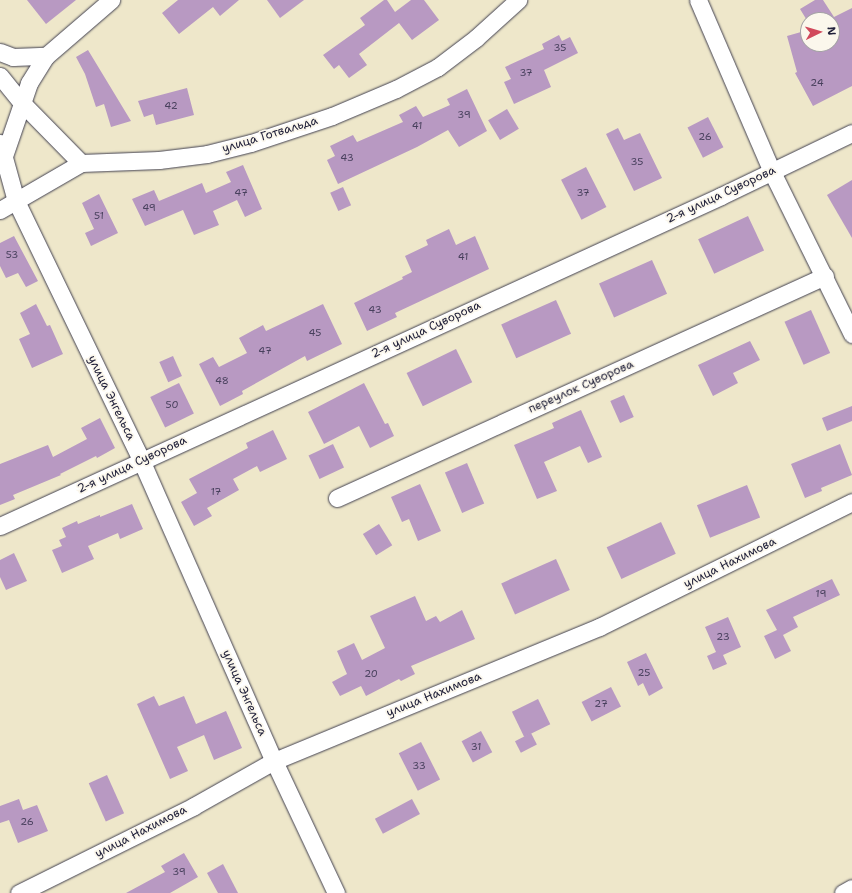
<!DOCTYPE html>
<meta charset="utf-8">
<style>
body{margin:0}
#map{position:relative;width:852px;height:893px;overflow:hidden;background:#eee7ca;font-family:"Shantell Sans",sans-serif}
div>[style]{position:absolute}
.building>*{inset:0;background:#b899c2;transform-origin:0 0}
.roads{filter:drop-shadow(0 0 1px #414050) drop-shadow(0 0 1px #414050)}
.minor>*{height:17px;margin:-8.5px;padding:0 8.5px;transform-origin:8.5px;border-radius:8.5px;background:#fff}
span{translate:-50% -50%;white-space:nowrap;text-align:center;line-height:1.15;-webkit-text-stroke:3.5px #fbf7ec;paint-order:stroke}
.number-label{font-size:10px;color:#48405d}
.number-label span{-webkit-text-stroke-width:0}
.street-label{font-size:12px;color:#22223b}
.north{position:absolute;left:800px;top:12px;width:40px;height:40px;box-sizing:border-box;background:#fbf7ec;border:1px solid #a4a2a5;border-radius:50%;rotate:85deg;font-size:11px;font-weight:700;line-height:16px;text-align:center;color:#22223b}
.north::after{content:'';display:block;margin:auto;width:14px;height:18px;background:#d1495b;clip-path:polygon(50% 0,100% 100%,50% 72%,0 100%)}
</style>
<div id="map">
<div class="building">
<div style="clip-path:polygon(27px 0,76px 0,46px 24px)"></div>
<div style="clip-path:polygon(178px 0,239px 0,220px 16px,213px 7px,179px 34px,162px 13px)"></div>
<div style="clip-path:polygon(267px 0,304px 0,280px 18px)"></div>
<div style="clip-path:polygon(384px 0,387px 0,395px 12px,411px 0,424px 0,439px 20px,412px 40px,399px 23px,359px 54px,367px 65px,349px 78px,339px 65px,334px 69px,323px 55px,365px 25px,360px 18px)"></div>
<div style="clip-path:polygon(815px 0,823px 0,834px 17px,852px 8px,852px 86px,813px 106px,795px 73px,797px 72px,787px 36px,808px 30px,808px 44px,832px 44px,832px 20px,808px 20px,808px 22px,800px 9px)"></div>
<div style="clip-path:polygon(559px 35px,562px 41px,570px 37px,578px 53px,544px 70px,551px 87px,514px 104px,504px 82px,511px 79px,505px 67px,544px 49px,542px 44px)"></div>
<div style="clip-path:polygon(88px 50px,131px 121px,111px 127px,104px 104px,96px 107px,85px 74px,76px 57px)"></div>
<div style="clip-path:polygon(187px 88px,194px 115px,156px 125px,153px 114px,144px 117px,138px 101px)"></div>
<div style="clip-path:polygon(467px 89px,487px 131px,459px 147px,448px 130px,417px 147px,338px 184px,327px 160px,335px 156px,330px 146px,353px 135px,357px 142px,403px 122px,399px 115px,416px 106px,423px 117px,450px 105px,447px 99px)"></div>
<div style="left:507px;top:109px;width:23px;height:22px;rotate:59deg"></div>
<div style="left:708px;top:117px;width:34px;height:23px;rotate:63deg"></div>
<div style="clip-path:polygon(618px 128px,624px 140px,640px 133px,662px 178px,634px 191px,606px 134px)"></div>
<div style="clip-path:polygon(243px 165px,262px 209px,245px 217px,237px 200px,213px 211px,219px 225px,194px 235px,183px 210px,145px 226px,132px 199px,154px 190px,159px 201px,202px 183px,206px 193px,231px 182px,226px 172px)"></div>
<div style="left:586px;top:167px;width:45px;height:28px;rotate:63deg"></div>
<div style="clip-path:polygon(852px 180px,852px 238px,827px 195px)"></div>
<div style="left:343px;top:187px;width:20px;height:14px;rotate:66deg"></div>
<div style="clip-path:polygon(99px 194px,118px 233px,91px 246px,85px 233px,94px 229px,82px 203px)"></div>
<div style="left:748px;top:216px;width:38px;height:55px;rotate:65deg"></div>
<div style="clip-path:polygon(449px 229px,456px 245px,475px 236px,489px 269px,395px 313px,397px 317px,367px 331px,354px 303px,403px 279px,402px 277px,412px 272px,405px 256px,428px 245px,426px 240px)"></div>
<div style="clip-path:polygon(14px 236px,38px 281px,26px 287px,18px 273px,6px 278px,0 266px,0 243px)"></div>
<div style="left:652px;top:260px;width:37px;height:58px;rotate:66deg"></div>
<div style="left:556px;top:300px;width:37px;height:60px;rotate:66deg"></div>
<div style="clip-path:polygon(36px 304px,47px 326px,50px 325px,63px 354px,32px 368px,19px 339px,30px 334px,20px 313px)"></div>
<div style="clip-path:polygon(323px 304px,342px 344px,307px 361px,305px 356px,242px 391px,243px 394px,220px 406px,199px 364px,213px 357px,219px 367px,247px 353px,239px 338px,263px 325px,266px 331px)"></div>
<div style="left:811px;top:310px;width:47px;height:29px;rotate:66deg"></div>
<div style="clip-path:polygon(750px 341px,760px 360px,733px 373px,738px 383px,713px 396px,698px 365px)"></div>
<div style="left:456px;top:349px;width:37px;height:55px;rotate:64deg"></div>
<div style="left:173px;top:356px;width:22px;height:15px;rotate:66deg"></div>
<div style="left:179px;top:383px;width:34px;height:32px;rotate:64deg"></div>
<div style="clip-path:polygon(364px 383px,385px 424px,388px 423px,394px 436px,370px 448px,359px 426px,324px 444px,308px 412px)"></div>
<div style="left:624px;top:395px;width:24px;height:15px;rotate:66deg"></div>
<div style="clip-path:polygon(852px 406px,852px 421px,827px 431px,822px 418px)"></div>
<div style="clip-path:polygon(581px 410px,602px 457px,588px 463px,580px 446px,544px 462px,557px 491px,537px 499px,514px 445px,554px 428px,552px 423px)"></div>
<div style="clip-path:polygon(100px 418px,115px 448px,97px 458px,96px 456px,60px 474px,61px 475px,13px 495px,15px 499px,0 505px,0 464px,48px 445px,53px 457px,87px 439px,81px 428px)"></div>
<div style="clip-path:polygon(273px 430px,287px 459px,260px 472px,257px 466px,233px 479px,239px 490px,207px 508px,212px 516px,194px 526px,181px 502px,197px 493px,189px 479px,248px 448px,246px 443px)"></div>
<div style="left:333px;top:444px;width:26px;height:27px;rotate:65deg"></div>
<div style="clip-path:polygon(840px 444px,852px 475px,821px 488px,822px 491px,805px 498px,791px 464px)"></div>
<div style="left:467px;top:463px;width:44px;height:24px;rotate:67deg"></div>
<div style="clip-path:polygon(420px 484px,441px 531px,418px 541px,409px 519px,402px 522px,391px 497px)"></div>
<div style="left:747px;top:485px;width:35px;height:54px;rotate:68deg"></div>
<div style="clip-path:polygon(132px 504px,143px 529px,120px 539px,118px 533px,88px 546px,94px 559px,62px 573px,52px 550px,62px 546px,59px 540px,66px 537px,62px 528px,77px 521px,78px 524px,100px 515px,100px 517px)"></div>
<div style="left:661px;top:522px;width:35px;height:60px;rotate:65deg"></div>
<div style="left:379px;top:524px;width:25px;height:19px;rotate:58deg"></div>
<div style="clip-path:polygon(14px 553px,27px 581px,6px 590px,0 577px,0 560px)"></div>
<div style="left:556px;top:559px;width:34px;height:60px;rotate:66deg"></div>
<div style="clip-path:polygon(832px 579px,840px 595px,793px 617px,798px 627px,783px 635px,791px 651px,775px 659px,764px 636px,777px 630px,766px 610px)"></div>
<div style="clip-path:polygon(415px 596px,426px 621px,436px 616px,440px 622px,462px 610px,475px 639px,411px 666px,415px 674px,401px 681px,399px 679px,366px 696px,361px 686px,340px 696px,332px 682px,347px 674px,337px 651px,354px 643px,362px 660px,385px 648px,370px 616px)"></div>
<div style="clip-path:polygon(728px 617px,741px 647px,723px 655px,727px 664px,713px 670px,707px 656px,716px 652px,705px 627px)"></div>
<div style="clip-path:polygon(646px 653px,663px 688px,649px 696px,643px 683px,638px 686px,627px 662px)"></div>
<div style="left:611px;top:687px;width:22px;height:33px;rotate:63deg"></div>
<div style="clip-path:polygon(154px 696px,159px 706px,184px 696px,196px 724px,226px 711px,242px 748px,214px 760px,204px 735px,177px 747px,188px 771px,170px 779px,137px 704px)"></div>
<div style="left:538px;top:699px;width:28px;height:29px;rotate:64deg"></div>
<div style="left:481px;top:731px;width:24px;height:22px;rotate:62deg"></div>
<div style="left:531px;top:733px;width:13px;height:18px;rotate:63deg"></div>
<div style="left:421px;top:742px;width:42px;height:25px;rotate:63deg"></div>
<div style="left:107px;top:775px;width:42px;height:20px;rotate:66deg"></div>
<div style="clip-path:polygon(19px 799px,23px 810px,37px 805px,48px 831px,18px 843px,9px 820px,0 823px,0 806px)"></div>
<div style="left:412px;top:799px;width:17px;height:42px;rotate:62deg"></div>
<div style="clip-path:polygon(184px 853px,198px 877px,170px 893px,126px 893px,165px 872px,161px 866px)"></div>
<div style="clip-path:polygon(223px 864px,238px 893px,218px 893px,207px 873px)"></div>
</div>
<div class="roads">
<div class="minor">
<div style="left:698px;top:0;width:187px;rotate:66.7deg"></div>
<div style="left:772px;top:172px;width:181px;rotate:63.7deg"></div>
<div style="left:0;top:52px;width:14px;rotate:21deg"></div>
<div style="left:13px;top:57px;width:33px;rotate:-2deg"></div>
<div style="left:46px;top:56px;width:86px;rotate:-40.7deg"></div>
<div style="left:0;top:76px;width:36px;rotate:51deg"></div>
<div style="left:23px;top:104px;width:83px;rotate:45.5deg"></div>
<div style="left:0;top:143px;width:60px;rotate:74.6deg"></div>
<div style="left:16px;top:201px;width:288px;rotate:64.2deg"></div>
<div style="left:141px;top:460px;width:329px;rotate:66.2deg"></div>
<div style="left:274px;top:761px;width:146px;rotate:64.8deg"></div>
<div style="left:4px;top:156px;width:77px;rotate:-71.1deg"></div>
<div style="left:29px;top:83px;width:32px;rotate:-58deg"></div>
<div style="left:0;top:210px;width:94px;rotate:-30.1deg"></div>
<div style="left:81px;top:163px;width:78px;rotate:-2.2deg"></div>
<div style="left:159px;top:160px;width:48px;rotate:-7.1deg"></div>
<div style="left:207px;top:154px;width:45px;rotate:-14deg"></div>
<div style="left:251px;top:143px;width:85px;rotate:-18.4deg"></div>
<div style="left:332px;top:116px;width:69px;rotate:-22.9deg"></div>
<div style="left:396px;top:89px;width:47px;rotate:-27.6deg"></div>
<div style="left:438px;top:67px;width:48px;rotate:-37.3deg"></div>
<div style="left:476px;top:38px;width:57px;rotate:-42.1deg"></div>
<div style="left:337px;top:498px;width:536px;rotate:-24.46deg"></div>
<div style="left:0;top:526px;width:793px;rotate:-24.59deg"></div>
<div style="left:721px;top:196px;width:145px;rotate:-25.7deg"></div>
<div style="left:19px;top:893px;width:195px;rotate:-26.4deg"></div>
<div style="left:194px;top:806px;width:92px;rotate:-29.4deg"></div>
<div style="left:274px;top:761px;width:352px;rotate:-22.4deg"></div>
<div style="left:599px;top:627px;width:282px;rotate:-26.3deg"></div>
<div style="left:843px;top:893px;width:10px;rotate:-29deg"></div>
</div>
</div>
<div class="number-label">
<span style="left:560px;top:48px">35</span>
<span style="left:526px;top:73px">37</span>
<span style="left:817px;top:83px">24</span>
<span style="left:171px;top:106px">42</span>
<span style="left:464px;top:115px">39</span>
<span style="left:417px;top:126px">41</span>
<span style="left:705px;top:137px">26</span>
<span style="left:347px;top:158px">43</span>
<span style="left:637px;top:162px">35</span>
<span style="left:241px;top:193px">47</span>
<span style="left:583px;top:193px">37</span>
<span style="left:149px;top:208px">49</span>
<span style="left:99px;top:216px">51</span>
<span style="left:12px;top:255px">53</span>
<span style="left:463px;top:257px">41</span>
<span style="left:375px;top:310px">43</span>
<span style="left:315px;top:333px">45</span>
<span style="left:265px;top:351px">47</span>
<span style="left:222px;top:381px">48</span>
<span style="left:172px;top:405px">50</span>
<span style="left:216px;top:492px">17</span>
<span style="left:821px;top:594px">19</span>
<span style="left:723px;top:637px">23</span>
<span style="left:644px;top:673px">25</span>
<span style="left:371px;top:674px">20</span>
<span style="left:601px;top:704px">27</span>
<span style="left:476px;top:747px">31</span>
<span style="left:419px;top:766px">33</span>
<span style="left:27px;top:822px">26</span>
<span style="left:179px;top:872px">39</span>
</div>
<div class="street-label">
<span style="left:270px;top:135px;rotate:-17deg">улица Готвальда</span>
<span style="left:721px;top:195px;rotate:-25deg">2-я улица Суворова</span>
<span style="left:426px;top:330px;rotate:-25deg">2-я улица Суворова</span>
<span style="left:581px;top:387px;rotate:-24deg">переулок Суворова</span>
<span style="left:111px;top:398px;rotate:64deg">улица Энгельса</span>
<span style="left:132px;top:465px;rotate:-25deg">2-я улица Суворова</span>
<span style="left:730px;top:563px;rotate:-26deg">улица Нахимова</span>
<span style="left:244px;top:693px;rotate:66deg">улица Энгельса</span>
<span style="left:434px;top:695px;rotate:-22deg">улица Нахимова</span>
<span style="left:141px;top:832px;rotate:-27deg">улица Нахимова</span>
</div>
<div class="north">N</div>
</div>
